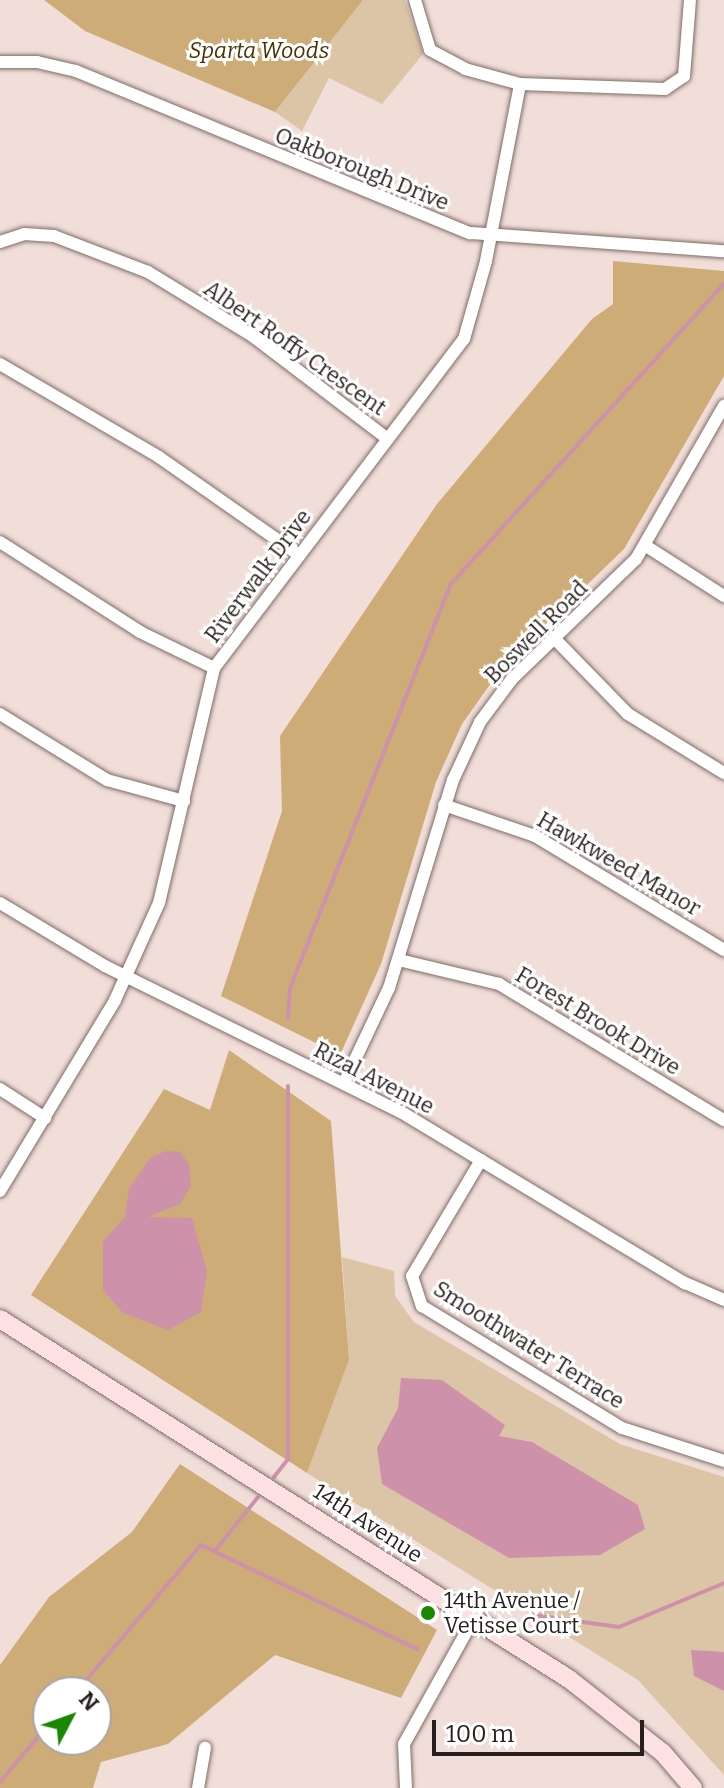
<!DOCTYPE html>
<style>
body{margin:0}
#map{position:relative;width:724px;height:1788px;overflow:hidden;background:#f2ded8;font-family:Bitter,serif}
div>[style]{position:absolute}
.green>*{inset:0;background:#dbc5a6}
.forest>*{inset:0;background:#ceac78}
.water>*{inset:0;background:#ce91aa}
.stream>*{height:4px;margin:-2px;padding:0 2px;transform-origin:2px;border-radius:2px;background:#ce91aa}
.roads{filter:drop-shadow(0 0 2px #7e6c68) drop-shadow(0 0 2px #7e6c68)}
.street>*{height:12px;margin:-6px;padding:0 6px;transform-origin:6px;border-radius:6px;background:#fff}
.secondary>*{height:18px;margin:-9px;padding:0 9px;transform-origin:9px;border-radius:9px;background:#fde0e2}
.dots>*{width:22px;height:22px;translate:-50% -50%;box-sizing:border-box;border:4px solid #fff;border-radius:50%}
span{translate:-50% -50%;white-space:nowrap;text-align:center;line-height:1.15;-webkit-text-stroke:6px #fff;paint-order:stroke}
.park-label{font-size:22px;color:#493105;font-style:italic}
.street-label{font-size:22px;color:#261f1d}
.poi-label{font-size:22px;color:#261f1d}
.left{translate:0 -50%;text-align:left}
.north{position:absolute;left:32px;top:1676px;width:80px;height:80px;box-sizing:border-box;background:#fff;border:2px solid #a8a5a5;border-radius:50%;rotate:49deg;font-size:22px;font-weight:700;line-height:32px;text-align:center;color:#261f1d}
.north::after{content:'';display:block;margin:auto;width:28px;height:36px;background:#198700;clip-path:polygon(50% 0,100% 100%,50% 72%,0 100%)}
.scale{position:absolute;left:432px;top:1720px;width:212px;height:36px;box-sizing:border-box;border:4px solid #261f1d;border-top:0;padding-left:10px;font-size:24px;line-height:28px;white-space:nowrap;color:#261f1d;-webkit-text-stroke:6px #fff;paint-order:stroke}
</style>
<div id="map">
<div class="green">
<div style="clip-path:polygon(363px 0,405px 0,423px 54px,382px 104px,329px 78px,302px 131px,275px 112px)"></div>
<div style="clip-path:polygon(342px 1257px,394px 1271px,395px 1296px,414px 1322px,620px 1444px,724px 1477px,724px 1775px,638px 1680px,307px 1473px,349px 1360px)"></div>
</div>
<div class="forest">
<div style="clip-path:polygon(44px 0,363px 0,275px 112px,85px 31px)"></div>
<div style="clip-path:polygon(613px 261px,724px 271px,724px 376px,624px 549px,503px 666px,462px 724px,436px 782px,381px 964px,340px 1055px,221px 996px,282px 811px,280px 736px,437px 504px,592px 319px,613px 304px)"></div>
<div style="clip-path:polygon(229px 1050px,331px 1121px,349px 1360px,307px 1473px,31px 1295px,164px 1089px,210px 1110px)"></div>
<div style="clip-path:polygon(evenodd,180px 1464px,437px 1630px,401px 1698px,275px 1655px,168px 1744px,101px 1762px,93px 1788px,0 1788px,0 1665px,49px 1597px,132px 1532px,180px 1464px,48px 1692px,96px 1692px,96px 1740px,48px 1740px,48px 1692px)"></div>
</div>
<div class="water">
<div style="clip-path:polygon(166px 1151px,180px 1152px,189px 1164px,191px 1186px,180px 1204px,148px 1217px,192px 1218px,207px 1271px,201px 1312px,168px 1330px,123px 1313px,103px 1290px,103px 1241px,125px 1217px,129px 1189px,150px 1158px)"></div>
<div style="clip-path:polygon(401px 1378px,442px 1380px,505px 1425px,499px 1436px,532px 1442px,638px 1505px,645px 1529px,600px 1555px,509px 1558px,382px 1484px,377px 1448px,398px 1408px)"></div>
<div style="clip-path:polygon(691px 1650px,724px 1652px,724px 1691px,694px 1676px)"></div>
</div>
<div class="stream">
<div style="left:288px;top:1018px;width:30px;rotate:-86deg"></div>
<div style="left:290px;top:988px;width:434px;rotate:-68.3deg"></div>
<div style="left:450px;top:585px;width:407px;rotate:-47.7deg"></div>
<div style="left:274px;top:1477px;width:23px;rotate:-52deg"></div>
<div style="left:288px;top:1459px;width:373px;rotate:-90deg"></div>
<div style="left:214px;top:1552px;width:70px;rotate:-51.3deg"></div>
<div style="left:532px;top:1615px;width:88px;rotate:7.9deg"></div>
<div style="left:619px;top:1627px;width:114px;rotate:-22.7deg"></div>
<div style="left:76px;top:1692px;width:193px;rotate:-49.6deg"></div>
<div style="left:201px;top:1545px;width:240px;rotate:25.7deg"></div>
<div style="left:0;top:1782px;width:75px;rotate:-49.9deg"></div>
</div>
<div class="roads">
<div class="street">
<div style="left:415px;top:0;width:52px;rotate:73.3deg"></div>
<div style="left:430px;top:50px;width:40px;rotate:28deg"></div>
<div style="left:465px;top:69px;width:57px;rotate:15.3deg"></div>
<div style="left:520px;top:84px;width:145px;rotate:2deg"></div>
<div style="left:665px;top:89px;width:23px;rotate:-34deg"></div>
<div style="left:684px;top:76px;width:76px;rotate:-85.5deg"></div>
<div style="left:0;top:62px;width:37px"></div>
<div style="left:37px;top:62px;width:40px;rotate:13deg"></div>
<div style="left:76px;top:71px;width:426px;rotate:22.4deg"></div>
<div style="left:470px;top:233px;width:255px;rotate:4.1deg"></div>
<div style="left:0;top:242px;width:25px;rotate:-18deg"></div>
<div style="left:24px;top:234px;width:30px;rotate:4deg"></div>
<div style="left:54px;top:236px;width:101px;rotate:21deg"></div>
<div style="left:148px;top:272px;width:124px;rotate:31.5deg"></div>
<div style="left:254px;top:337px;width:168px;rotate:37.3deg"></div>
<div style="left:0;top:364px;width:184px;rotate:30.3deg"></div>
<div style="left:159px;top:457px;width:171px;rotate:35deg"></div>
<div style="left:0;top:542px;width:166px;rotate:32.7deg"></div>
<div style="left:140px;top:632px;width:82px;rotate:25.9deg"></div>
<div style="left:646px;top:546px;width:93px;rotate:32.7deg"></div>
<div style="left:554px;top:638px;width:106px;rotate:45.8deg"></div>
<div style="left:628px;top:714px;width:113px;rotate:31.6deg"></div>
<div style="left:0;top:714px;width:126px;rotate:31.7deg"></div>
<div style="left:107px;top:780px;width:80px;rotate:15.3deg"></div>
<div style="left:444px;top:805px;width:96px;rotate:18.8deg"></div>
<div style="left:535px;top:836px;width:221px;rotate:31.1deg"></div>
<div style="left:0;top:903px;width:122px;rotate:31deg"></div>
<div style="left:105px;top:966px;width:330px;rotate:26.3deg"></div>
<div style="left:401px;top:1112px;width:332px;rotate:31.1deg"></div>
<div style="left:685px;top:1283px;width:43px;rotate:23.6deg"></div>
<div style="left:399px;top:960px;width:103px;rotate:13.5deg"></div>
<div style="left:499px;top:984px;width:263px;rotate:31.2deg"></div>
<div style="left:344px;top:1083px;width:105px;rotate:-64.7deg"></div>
<div style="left:389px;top:988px;width:218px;rotate:-72.9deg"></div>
<div style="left:453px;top:780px;width:64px;rotate:-65deg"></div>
<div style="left:480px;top:722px;width:54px;rotate:-53.3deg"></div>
<div style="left:512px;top:679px;width:173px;rotate:-44.1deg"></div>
<div style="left:636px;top:559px;width:177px;rotate:-60.1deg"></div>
<div style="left:0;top:1089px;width:54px;rotate:32.8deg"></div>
<div style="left:481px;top:1160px;width:135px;rotate:120.7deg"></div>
<div style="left:412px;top:1276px;width:32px;rotate:72deg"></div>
<div style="left:422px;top:1306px;width:234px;rotate:31.4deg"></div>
<div style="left:622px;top:1428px;width:107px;rotate:17.9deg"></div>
<div style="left:0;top:1191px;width:223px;rotate:-58.9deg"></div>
<div style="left:115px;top:1000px;width:107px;rotate:-65.6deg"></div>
<div style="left:159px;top:903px;width:241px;rotate:-76.8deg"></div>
<div style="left:214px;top:668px;width:413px;rotate:-52.8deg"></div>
<div style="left:464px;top:339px;width:81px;rotate:-74.2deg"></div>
<div style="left:486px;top:261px;width:180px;rotate:-79.1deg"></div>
<div style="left:198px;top:1788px;width:41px;rotate:-80.1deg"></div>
<div style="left:406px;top:1788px;width:44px;rotate:-92.6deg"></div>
<div style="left:404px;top:1744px;width:144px;rotate:-60.9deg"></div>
</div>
<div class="secondary">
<div style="left:0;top:1319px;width:673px;rotate:32.32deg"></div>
<div style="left:569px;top:1679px;width:120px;rotate:38.2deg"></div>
<div style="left:663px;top:1753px;width:46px;rotate:49.4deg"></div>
</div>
</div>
<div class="dots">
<div style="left:428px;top:1613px;background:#198700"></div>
</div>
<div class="park-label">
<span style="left:259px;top:51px">Sparta Woods</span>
</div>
<div class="street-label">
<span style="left:362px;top:169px;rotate:22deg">Oakborough Drive</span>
<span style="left:295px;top:348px;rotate:35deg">Albert Roffy Crescent</span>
<span style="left:258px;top:576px;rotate:-53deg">Riverwalk Drive</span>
<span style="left:536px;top:632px;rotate:-45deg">Boswell Road</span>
<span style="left:619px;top:864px;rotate:30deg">Hawkweed Manor</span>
<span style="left:598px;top:1021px;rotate:31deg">Forest Brook Drive</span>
<span style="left:374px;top:1078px;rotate:27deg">Rizal Avenue</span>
<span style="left:529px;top:1345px;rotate:32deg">Smoothwater Terrace</span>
<span style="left:368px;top:1523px;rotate:33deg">14th Avenue</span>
</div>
<div class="poi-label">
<span class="left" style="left:444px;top:1613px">14th Avenue /<br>Vetisse Court</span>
</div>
<div class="north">N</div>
<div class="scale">100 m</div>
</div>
